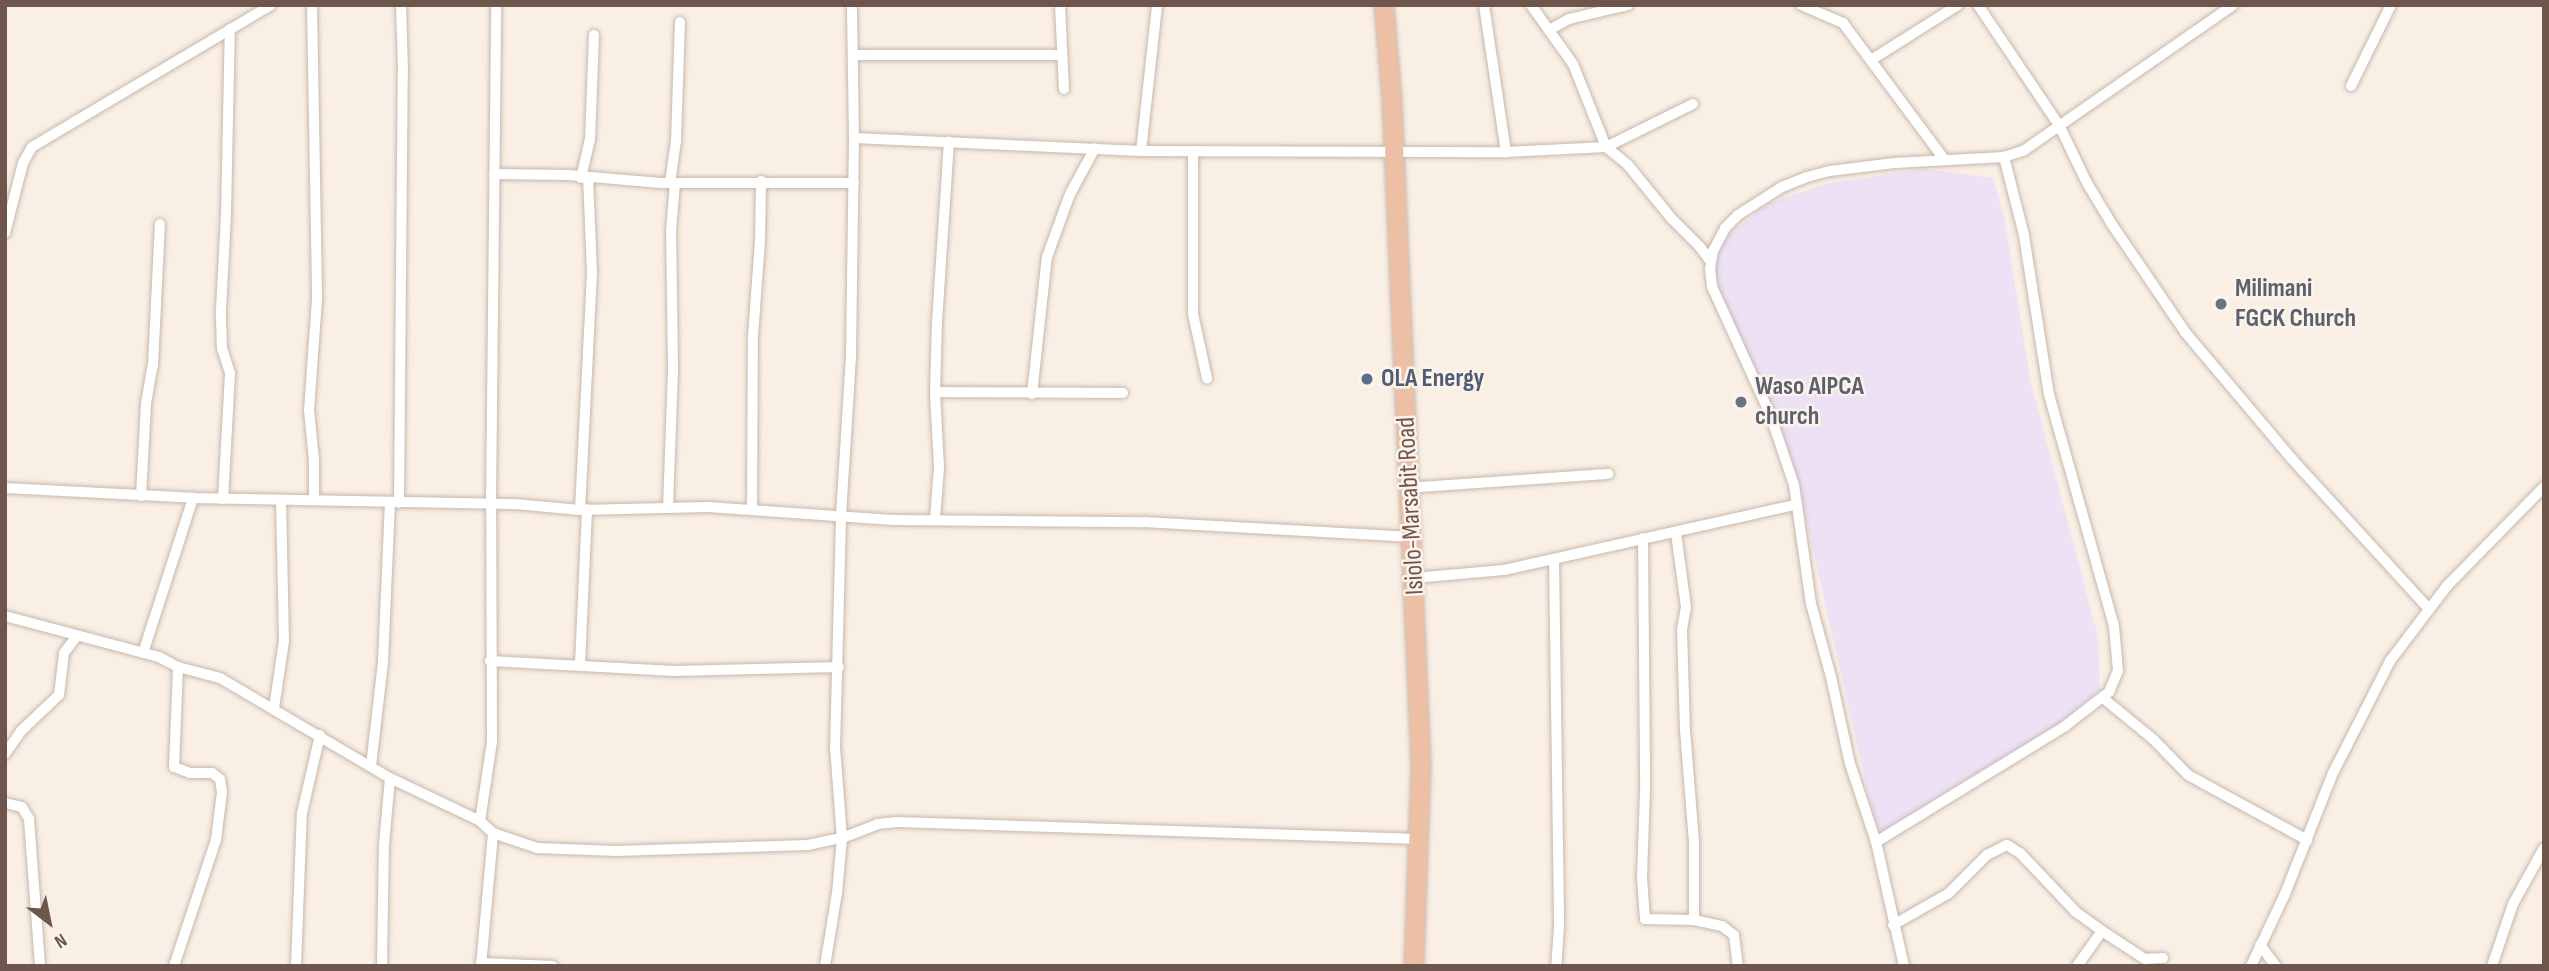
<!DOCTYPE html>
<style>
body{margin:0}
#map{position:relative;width:2549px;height:971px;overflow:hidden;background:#f9efe4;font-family:"Sofia Sans Condensed",sans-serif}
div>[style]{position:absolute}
.education>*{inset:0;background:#ece1f5}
.roads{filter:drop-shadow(0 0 2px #c8b7ac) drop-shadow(0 0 2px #c8b7ac)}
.minor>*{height:10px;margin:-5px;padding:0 5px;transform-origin:5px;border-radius:5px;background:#fff}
.trunk>*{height:18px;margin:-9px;padding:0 9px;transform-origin:9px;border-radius:9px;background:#edbfa4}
.dots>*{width:19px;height:19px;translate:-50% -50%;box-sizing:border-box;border:4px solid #fcf4ea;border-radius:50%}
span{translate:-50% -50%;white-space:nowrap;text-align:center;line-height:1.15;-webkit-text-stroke:5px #fcf4ea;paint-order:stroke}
.worship-label{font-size:26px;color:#5b616d;font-weight:700}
.left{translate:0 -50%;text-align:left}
.service-label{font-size:26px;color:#4e5e75;font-weight:700}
.street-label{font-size:26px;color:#6e564d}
.frame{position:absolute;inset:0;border:7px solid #6e564d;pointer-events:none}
.north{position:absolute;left:14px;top:887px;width:70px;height:70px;-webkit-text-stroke:5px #fcf4ea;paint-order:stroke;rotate:148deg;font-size:19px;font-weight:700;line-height:28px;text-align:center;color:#6e564d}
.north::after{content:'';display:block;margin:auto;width:24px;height:32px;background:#6e564d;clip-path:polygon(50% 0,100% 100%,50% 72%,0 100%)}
</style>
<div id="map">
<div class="education">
<div style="clip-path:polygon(1924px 169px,1993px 178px,2004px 216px,2030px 379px,2098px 637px,2100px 689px,2067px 718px,1881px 832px,1873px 815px,1792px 457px,1711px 299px,1705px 262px,1728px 235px,1769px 203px,1829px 183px)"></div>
</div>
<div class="roads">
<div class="minor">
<div style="left:312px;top:5px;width:294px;rotate:89deg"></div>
<div style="left:317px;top:299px;width:111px;rotate:94.1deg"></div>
<div style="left:309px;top:410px;width:50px;rotate:84.3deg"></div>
<div style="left:314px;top:460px;width:40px;rotate:90deg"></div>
<div style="left:1060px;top:5px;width:84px;rotate:87.3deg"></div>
<div style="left:1484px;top:5px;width:149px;rotate:81.5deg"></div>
<div style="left:1531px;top:5px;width:72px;rotate:54.6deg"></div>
<div style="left:1573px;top:64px;width:89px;rotate:68.3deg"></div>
<div style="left:1606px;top:147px;width:28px;rotate:39deg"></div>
<div style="left:1628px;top:165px;width:68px;rotate:50.9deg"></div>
<div style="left:1671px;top:218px;width:41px;rotate:45deg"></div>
<div style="left:1700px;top:247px;width:17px;rotate:54deg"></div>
<div style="left:1801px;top:5px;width:46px;rotate:23.2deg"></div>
<div style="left:1843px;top:23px;width:169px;rotate:53.4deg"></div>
<div style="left:1978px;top:5px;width:145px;rotate:56deg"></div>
<div style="left:2059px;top:125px;width:64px;rotate:64.2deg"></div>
<div style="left:2087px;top:183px;width:47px;rotate:59deg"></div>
<div style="left:2111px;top:223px;width:132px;rotate:55.8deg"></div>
<div style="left:2185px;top:332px;width:166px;rotate:49.9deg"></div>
<div style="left:2292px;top:459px;width:202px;rotate:47.6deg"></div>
<div style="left:1549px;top:30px;width:23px;rotate:-29deg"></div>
<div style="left:1569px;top:19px;width:61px;rotate:-13.3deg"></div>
<div style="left:854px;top:55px;width:206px"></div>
<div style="left:1871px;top:60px;width:103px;rotate:-32.3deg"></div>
<div style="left:2351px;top:86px;width:90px;rotate:-63.7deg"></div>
<div style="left:854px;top:138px;width:287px;rotate:2.6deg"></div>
<div style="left:1141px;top:151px;width:365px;rotate:0.2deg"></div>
<div style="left:1506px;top:152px;width:100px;rotate:-2.9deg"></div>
<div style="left:1606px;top:147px;width:97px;rotate:-26.3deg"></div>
<div style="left:1141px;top:151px;width:147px;rotate:-83.7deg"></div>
<div style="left:1193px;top:151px;width:163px;rotate:90deg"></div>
<div style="left:1193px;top:314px;width:66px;rotate:77.7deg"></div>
<div style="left:494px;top:174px;width:74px;rotate:0.8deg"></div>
<div style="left:568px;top:175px;width:93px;rotate:4.9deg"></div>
<div style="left:661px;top:183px;width:193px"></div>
<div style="left:581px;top:178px;width:39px;rotate:-77deg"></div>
<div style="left:590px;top:140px;width:105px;rotate:-87.8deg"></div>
<div style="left:670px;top:183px;width:42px;rotate:-81.9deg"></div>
<div style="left:676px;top:141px;width:119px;rotate:-88.1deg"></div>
<div style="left:5px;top:233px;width:72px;rotate:-75.6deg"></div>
<div style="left:23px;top:163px;width:18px;rotate:-61deg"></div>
<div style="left:32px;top:147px;width:278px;rotate:-30.7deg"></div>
<div style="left:935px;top:392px;width:188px;rotate:0.3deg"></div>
<div style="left:1032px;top:394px;width:138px;rotate:-83.8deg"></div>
<div style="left:1047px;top:257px;width:67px;rotate:-69.9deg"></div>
<div style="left:1070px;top:194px;width:52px;rotate:-61.5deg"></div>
<div style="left:5px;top:488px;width:188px;rotate:3deg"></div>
<div style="left:193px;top:498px;width:322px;rotate:1.1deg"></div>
<div style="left:515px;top:504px;width:65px;rotate:5.3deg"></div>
<div style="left:580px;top:510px;width:128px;rotate:-1.3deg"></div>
<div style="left:708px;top:507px;width:185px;rotate:4deg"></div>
<div style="left:893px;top:520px;width:251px;rotate:0.5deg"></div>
<div style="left:1144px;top:522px;width:269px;rotate:3.2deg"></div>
<div style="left:1407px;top:488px;width:202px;rotate:-4deg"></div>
<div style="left:141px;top:496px;width:93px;rotate:-86.9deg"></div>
<div style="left:146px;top:403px;width:39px;rotate:-80deg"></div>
<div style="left:153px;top:365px;width:141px;rotate:-87.2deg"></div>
<div style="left:223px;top:499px;width:126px;rotate:-86.8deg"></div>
<div style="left:230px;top:373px;width:26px;rotate:-108deg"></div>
<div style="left:222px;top:348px;width:38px;rotate:-92deg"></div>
<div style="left:221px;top:310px;width:97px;rotate:-87deg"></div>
<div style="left:226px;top:213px;width:184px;rotate:-88.8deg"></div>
<div style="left:399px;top:503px;width:431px;rotate:-89.5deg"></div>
<div style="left:403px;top:72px;width:67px;rotate:-91.7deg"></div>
<div style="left:668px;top:507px;width:139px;rotate:-87.9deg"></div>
<div style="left:673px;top:368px;width:137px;rotate:-90.8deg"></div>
<div style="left:671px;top:231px;width:48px;rotate:-85.2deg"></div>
<div style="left:580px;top:510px;width:238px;rotate:-87.1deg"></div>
<div style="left:592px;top:272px;width:94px;rotate:-92.4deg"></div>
<div style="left:752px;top:510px;width:174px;rotate:-89.7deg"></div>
<div style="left:753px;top:336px;width:95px;rotate:-85.8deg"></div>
<div style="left:760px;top:241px;width:60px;rotate:-89deg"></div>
<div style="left:935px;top:519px;width:52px;rotate:-85.6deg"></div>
<div style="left:939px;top:467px;width:75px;rotate:-93.1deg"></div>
<div style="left:935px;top:392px;width:70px;rotate:-88.4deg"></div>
<div style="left:937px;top:322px;width:181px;rotate:-86.2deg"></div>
<div style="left:1676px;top:533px;width:75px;rotate:82.3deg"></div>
<div style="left:1686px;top:607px;width:23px;rotate:100deg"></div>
<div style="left:1682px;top:630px;width:100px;rotate:88.3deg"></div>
<div style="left:1685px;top:730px;width:111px;rotate:85.4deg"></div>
<div style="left:1694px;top:841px;width:79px;rotate:90deg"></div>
<div style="left:1643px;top:538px;width:253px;rotate:89.5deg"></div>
<div style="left:1645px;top:791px;width:87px;rotate:92deg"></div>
<div style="left:1642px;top:878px;width:41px;rotate:85.8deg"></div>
<div style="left:1645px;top:919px;width:49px;rotate:1.2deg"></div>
<div style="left:1694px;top:920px;width:29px;rotate:12deg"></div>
<div style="left:1722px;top:926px;width:15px;rotate:37deg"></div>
<div style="left:1734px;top:935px;width:31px;rotate:83deg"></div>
<div style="left:1554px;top:559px;width:368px;rotate:89.2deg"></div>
<div style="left:1559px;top:927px;width:39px;rotate:94deg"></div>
<div style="left:1414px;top:578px;width:90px;rotate:-5.1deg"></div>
<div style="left:1504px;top:570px;width:298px;rotate:-12.6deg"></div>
<div style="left:5px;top:616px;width:159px;rotate:14.9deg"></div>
<div style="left:159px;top:657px;width:21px;rotate:28deg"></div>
<div style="left:178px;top:667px;width:43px;rotate:14.7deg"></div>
<div style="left:220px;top:678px;width:197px;rotate:30.5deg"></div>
<div style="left:390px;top:778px;width:100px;rotate:25.5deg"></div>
<div style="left:480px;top:821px;width:18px;rotate:43deg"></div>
<div style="left:493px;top:833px;width:46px;rotate:18.8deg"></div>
<div style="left:537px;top:848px;width:79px;rotate:2.2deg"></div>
<div style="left:616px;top:851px;width:192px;rotate:-1.8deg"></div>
<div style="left:808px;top:845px;width:35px;rotate:-12deg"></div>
<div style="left:842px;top:838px;width:39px;rotate:-21deg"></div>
<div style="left:878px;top:824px;width:19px;rotate:-6deg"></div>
<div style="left:897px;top:822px;width:523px;rotate:1.86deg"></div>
<div style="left:143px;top:653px;width:163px;rotate:-72.1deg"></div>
<div style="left:490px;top:661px;width:184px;rotate:3.1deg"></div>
<div style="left:674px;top:671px;width:165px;rotate:-1.4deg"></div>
<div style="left:580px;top:664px;width:155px;rotate:-87.4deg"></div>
<div style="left:2103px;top:698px;width:65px;rotate:39.4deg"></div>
<div style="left:2153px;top:739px;width:50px;rotate:45.8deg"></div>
<div style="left:2188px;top:775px;width:136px;rotate:28.6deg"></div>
<div style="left:274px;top:708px;width:68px;rotate:-81.5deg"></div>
<div style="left:284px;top:641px;width:141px;rotate:-91.2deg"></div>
<div style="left:5px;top:754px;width:28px;rotate:-55deg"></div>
<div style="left:21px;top:731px;width:52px;rotate:-43.5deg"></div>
<div style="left:59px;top:695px;width:42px;rotate:-83.2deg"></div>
<div style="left:64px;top:653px;width:21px;rotate:-53deg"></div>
<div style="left:371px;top:766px;width:105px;rotate:-83.4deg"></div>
<div style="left:383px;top:662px;width:160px;rotate:-87.5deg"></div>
<div style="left:5px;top:803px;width:17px;rotate:13deg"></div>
<div style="left:22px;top:807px;width:14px;rotate:60deg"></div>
<div style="left:29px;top:819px;width:147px;rotate:85.7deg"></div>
<div style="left:480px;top:821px;width:80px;rotate:-81.4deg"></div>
<div style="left:492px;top:742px;width:239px;rotate:-90.2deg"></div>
<div style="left:491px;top:503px;width:498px;rotate:-89.4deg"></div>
<div style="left:1876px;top:842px;width:222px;rotate:-31.5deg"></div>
<div style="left:2065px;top:726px;width:56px;rotate:-37.7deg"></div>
<div style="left:2109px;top:692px;width:23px;rotate:-67deg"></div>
<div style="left:2118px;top:671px;width:45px;rotate:-95.1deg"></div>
<div style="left:2114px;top:626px;width:240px;rotate:-105.7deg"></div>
<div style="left:2049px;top:395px;width:162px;rotate:-98.9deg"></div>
<div style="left:2024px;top:235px;width:81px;rotate:-104.4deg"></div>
<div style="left:1893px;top:925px;width:64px;rotate:-29.7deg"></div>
<div style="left:1949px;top:893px;width:54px;rotate:-45deg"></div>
<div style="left:1987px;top:855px;width:22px;rotate:-27deg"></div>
<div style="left:2007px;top:845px;width:15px;rotate:32deg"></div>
<div style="left:2020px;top:853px;width:81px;rotate:46.5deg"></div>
<div style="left:2076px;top:912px;width:32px;rotate:36deg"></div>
<div style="left:2102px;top:931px;width:51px;rotate:33.1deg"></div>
<div style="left:2145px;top:959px;width:18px;rotate:-3deg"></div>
<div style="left:2260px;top:945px;width:26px;rotate:53deg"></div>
<div style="left:481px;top:963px;width:72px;rotate:2.4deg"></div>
<div style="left:174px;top:966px;width:133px;rotate:-71.6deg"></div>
<div style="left:216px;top:840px;width:48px;rotate:-82.9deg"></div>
<div style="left:222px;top:792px;width:13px;rotate:-99deg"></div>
<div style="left:220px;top:779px;width:10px;rotate:-143deg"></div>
<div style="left:212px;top:773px;width:22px;rotate:180deg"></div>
<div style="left:190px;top:773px;width:17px;rotate:-159deg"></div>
<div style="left:174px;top:767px;width:100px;rotate:-87.7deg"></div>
<div style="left:296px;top:966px;width:153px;rotate:-87.8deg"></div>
<div style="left:302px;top:813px;width:80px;rotate:-77deg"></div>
<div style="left:382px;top:966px;width:121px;rotate:-89.1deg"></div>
<div style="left:384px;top:845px;width:67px;rotate:-84.9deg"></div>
<div style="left:481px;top:966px;width:134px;rotate:-84.8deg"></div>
<div style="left:825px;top:966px;width:74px;rotate:-80.7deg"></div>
<div style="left:837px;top:893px;width:55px;rotate:-84.8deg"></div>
<div style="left:842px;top:838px;width:90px;rotate:-94.4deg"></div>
<div style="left:835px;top:748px;width:233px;rotate:-88.5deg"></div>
<div style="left:841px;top:515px;width:161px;rotate:-86.4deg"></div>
<div style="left:851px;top:354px;width:216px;rotate:-89.2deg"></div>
<div style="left:854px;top:138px;width:133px;rotate:-90.9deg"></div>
<div style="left:1904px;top:966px;width:127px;rotate:-102.7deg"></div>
<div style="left:1876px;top:842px;width:82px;rotate:-108.4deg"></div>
<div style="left:1850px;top:764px;width:89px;rotate:-102.3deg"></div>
<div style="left:1831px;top:677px;width:76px;rotate:-105.3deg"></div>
<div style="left:1811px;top:604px;width:120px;rotate:-98.1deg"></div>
<div style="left:1794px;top:485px;width:75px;rotate:-108.7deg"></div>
<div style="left:1770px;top:414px;width:140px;rotate:-114.5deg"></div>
<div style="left:1712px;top:287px;width:18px;rotate:-96deg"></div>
<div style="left:1710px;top:269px;width:18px;rotate:-81deg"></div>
<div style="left:1713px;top:251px;width:26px;rotate:-62deg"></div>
<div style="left:1725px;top:228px;width:18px;rotate:-45deg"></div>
<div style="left:1738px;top:215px;width:52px;rotate:-32.5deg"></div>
<div style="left:1782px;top:187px;width:27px;rotate:-22deg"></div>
<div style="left:1807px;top:177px;width:24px;rotate:-15deg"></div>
<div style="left:1830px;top:171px;width:65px;rotate:-7deg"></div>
<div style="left:1895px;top:163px;width:109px;rotate:-3.2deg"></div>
<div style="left:2004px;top:157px;width:20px;rotate:-18deg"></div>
<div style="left:2023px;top:151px;width:256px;rotate:-34.8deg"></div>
<div style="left:2077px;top:966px;width:43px;rotate:-54.5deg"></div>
<div style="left:2251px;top:966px;width:80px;rotate:-64.7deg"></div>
<div style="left:2285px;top:894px;width:130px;rotate:-68.4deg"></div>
<div style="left:2333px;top:773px;width:126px;rotate:-63deg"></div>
<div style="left:2390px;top:661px;width:94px;rotate:-52.8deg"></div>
<div style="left:2447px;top:586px;width:139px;rotate:-45.6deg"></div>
<div style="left:2492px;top:966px;width:65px;rotate:-71.3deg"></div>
<div style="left:2513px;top:904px;width:64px;rotate:-61deg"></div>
</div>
<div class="trunk">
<div style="left:1384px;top:5px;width:96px;rotate:85.2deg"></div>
<div style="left:1392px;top:101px;width:664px;rotate:87.5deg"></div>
<div style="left:1421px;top:764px;width:202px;rotate:92deg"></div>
</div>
</div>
<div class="dots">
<div style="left:2221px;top:304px;background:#6b7280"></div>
<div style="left:1367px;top:379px;background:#5c6f8a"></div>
<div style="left:1741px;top:402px;background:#6b7280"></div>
</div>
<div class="worship-label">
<span class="left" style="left:2235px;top:304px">Milimani<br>FGCK Church</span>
<span class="left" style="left:1755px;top:402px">Waso AIPCA<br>church</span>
</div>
<div class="service-label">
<span class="left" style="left:1381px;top:379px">OLA Energy</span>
</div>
<div class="street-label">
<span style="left:1411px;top:506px;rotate:-93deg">Isiolo-Marsabit Road</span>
</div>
<div class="frame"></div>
<div class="north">N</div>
</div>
